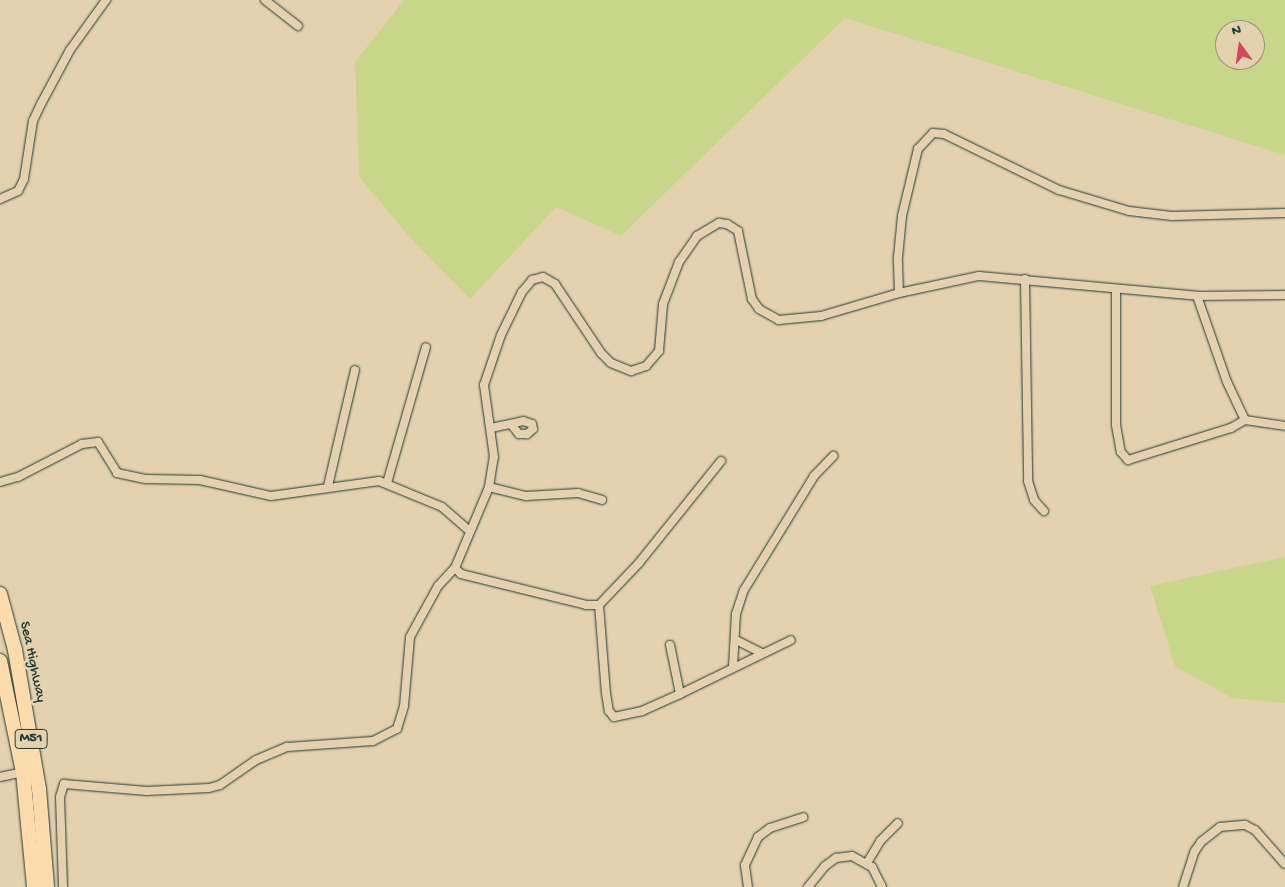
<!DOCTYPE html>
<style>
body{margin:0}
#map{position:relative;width:1285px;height:887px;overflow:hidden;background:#e4d1af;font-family:"Gochi Hand",sans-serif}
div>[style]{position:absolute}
.green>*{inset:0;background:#c8d68a}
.roads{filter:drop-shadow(0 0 1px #1f3d34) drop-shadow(0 0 1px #1f3d34)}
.street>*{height:8px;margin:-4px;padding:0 4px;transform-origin:4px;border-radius:4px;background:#e4d1af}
.highway>*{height:14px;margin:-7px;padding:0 7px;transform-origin:7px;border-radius:7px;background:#fcdcac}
span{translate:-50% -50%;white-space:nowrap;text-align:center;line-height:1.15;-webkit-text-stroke:5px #e4d1af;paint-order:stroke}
.shield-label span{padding:1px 4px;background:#e4d1af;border:1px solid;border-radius:4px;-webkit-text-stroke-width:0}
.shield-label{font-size:14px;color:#1f3d34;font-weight:700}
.street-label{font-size:15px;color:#1f3d34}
.north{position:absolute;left:1215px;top:20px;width:50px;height:50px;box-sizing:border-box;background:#e4d1af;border:1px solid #95967e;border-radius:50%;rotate:346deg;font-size:14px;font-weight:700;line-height:20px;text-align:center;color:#1f3d34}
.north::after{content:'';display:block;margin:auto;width:18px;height:22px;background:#d1495b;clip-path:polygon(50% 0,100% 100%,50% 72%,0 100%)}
</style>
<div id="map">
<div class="green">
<div style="clip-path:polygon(evenodd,404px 0,1285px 0,1285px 155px,845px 18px,621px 236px,556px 207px,470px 299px,414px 242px,359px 177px,355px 62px,404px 0,1225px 30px,1255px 30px,1255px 60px,1225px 60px,1225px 30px)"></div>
<div style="clip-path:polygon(1285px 557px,1285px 703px,1232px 698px,1175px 666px,1150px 586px)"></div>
</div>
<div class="roads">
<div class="street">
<div style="left:265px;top:0;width:42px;rotate:38.2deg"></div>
<div style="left:0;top:199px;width:20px;rotate:-24deg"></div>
<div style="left:18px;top:191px;width:13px;rotate:-63deg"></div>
<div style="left:24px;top:179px;width:59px;rotate:-81.2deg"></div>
<div style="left:33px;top:121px;width:19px;rotate:-65deg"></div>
<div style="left:41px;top:104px;width:61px;rotate:-61.8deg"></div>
<div style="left:70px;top:50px;width:62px;rotate:-54.2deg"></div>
<div style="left:1025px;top:279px;width:202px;rotate:89.1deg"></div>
<div style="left:1028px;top:481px;width:20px;rotate:72deg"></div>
<div style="left:1034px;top:500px;width:15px;rotate:48deg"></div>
<div style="left:1116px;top:289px;width:136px;rotate:90deg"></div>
<div style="left:1116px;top:425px;width:27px;rotate:80deg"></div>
<div style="left:1121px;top:452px;width:11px;rotate:49deg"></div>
<div style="left:1128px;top:460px;width:108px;rotate:-17.3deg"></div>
<div style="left:1231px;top:428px;width:16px;rotate:-30deg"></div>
<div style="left:1245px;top:420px;width:42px;rotate:-115.3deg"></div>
<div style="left:1227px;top:382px;width:91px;rotate:-109.2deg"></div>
<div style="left:899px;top:293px;width:36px;rotate:-92deg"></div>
<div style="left:898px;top:257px;width:41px;rotate:-84.4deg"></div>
<div style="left:902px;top:216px;width:69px;rotate:-76.6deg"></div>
<div style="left:918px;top:149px;width:22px;rotate:-47deg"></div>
<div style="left:933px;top:133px;width:11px;rotate:5deg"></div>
<div style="left:944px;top:134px;width:128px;rotate:26deg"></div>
<div style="left:1059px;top:190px;width:73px;rotate:16.7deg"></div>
<div style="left:1129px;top:211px;width:43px;rotate:6.6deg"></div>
<div style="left:1172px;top:216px;width:113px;rotate:-1.5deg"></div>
<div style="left:1245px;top:420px;width:40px;rotate:8.5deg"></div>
<div style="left:491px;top:428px;width:33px;rotate:-12deg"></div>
<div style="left:523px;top:421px;width:9px;rotate:18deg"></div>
<div style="left:532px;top:424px;width:5px;rotate:79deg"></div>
<div style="left:533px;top:429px;width:8px;rotate:140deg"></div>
<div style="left:527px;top:434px;width:8px;rotate:180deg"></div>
<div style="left:519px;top:434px;width:13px;rotate:-129deg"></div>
<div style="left:0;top:482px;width:19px;rotate:-16deg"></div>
<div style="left:18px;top:477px;width:72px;rotate:-27.3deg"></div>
<div style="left:82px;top:444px;width:16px;rotate:-7deg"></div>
<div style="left:98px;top:442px;width:36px;rotate:58deg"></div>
<div style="left:117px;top:473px;width:30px;rotate:12deg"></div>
<div style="left:146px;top:479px;width:54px;rotate:1.1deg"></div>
<div style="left:200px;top:480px;width:73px;rotate:12.7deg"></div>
<div style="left:271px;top:496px;width:109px;rotate:-7.9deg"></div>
<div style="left:379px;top:481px;width:68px;rotate:22.4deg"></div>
<div style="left:442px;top:507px;width:37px;rotate:41deg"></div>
<div style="left:387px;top:483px;width:141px;rotate:-74deg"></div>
<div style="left:328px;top:486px;width:119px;rotate:-76.9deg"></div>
<div style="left:489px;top:487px;width:38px;rotate:14deg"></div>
<div style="left:526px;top:496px;width:52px;rotate:-3.3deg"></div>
<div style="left:578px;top:493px;width:25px;rotate:16deg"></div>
<div style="left:455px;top:568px;width:8px;rotate:45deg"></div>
<div style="left:461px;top:574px;width:129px;rotate:13.9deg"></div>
<div style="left:586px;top:605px;width:13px"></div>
<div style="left:599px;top:605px;width:58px;rotate:-46.4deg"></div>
<div style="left:639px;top:563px;width:131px;rotate:-51.2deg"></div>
<div style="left:599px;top:605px;width:88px;rotate:85.5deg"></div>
<div style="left:606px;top:693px;width:18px;rotate:81deg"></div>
<div style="left:609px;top:711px;width:8px;rotate:50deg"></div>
<div style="left:614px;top:717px;width:29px;rotate:-12deg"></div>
<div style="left:642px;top:711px;width:42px;rotate:-24.1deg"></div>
<div style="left:680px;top:694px;width:50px;rotate:-101.5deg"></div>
<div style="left:736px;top:640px;width:29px;rotate:27deg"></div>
<div style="left:733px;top:667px;width:53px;rotate:-86.8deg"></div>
<div style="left:736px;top:614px;width:25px;rotate:-72deg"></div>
<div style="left:744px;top:590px;width:134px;rotate:-58.4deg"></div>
<div style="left:814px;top:476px;width:28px;rotate:-46deg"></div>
<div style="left:680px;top:694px;width:123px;rotate:-25.9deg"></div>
<div style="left:0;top:777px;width:24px;rotate:-12deg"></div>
<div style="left:867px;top:863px;width:26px;rotate:-59deg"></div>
<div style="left:880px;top:841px;width:25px;rotate:-45deg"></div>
<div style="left:63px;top:887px;width:90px;rotate:-91.9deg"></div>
<div style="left:60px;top:797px;width:14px;rotate:-73deg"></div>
<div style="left:64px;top:784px;width:83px;rotate:4.8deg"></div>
<div style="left:147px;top:791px;width:62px;rotate:-2.8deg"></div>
<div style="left:209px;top:788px;width:11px;rotate:-15deg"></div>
<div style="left:220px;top:785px;width:44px;rotate:-34.8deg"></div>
<div style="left:256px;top:760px;width:34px;rotate:-23deg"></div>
<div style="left:287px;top:747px;width:86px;rotate:-4deg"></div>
<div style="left:373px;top:741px;width:27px;rotate:-27deg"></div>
<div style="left:397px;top:729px;width:24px;rotate:-73deg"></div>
<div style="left:404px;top:706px;width:69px;rotate:-85deg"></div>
<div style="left:410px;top:637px;width:58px;rotate:-61.2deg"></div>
<div style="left:438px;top:586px;width:25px;rotate:-47deg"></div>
<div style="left:455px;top:568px;width:88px;rotate:-67.2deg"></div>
<div style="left:489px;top:487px;width:30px;rotate:-81deg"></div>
<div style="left:494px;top:457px;width:73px;rotate:-97.9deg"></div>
<div style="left:484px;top:385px;width:53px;rotate:-71.2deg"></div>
<div style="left:501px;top:335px;width:48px;rotate:-64deg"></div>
<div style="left:522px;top:292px;width:16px;rotate:-50deg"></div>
<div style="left:532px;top:280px;width:11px;rotate:-15deg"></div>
<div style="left:543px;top:277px;width:14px;rotate:30deg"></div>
<div style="left:555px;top:284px;width:83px;rotate:56.3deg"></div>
<div style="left:601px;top:353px;width:14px;rotate:45deg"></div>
<div style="left:611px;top:363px;width:22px;rotate:22deg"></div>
<div style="left:631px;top:371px;width:16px;rotate:-18deg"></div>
<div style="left:646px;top:366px;width:20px;rotate:-49deg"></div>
<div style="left:659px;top:351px;width:47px;rotate:-85.1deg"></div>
<div style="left:663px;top:304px;width:45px;rotate:-69.1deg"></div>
<div style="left:679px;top:262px;width:32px;rotate:-55deg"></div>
<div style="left:697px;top:236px;width:26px;rotate:-31deg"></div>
<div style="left:719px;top:223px;width:8px;rotate:7deg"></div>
<div style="left:727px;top:224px;width:13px;rotate:32deg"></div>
<div style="left:738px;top:231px;width:69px;rotate:78.4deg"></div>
<div style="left:752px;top:299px;width:12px;rotate:55deg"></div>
<div style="left:759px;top:309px;width:23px;rotate:29deg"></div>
<div style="left:779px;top:320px;width:42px;rotate:-5.4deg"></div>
<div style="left:821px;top:316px;width:81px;rotate:-16.4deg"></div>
<div style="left:899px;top:293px;width:82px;rotate:-12deg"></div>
<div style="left:979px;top:276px;width:219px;rotate:5.2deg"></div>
<div style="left:1197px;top:296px;width:88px;rotate:-0.7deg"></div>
<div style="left:748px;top:887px;width:22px;rotate:-98deg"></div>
<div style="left:745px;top:865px;width:31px;rotate:-65deg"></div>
<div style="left:758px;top:837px;width:15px;rotate:-37deg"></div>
<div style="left:770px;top:828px;width:35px;rotate:-18deg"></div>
<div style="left:808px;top:887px;width:27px;rotate:-51deg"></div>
<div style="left:825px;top:866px;width:14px;rotate:-36deg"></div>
<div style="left:836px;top:858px;width:16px;rotate:-7deg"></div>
<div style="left:852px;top:856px;width:23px;rotate:29deg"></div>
<div style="left:872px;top:867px;width:22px;rotate:63deg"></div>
<div style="left:1183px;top:887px;width:38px;rotate:-72deg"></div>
<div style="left:1195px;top:851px;width:11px;rotate:-56deg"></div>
<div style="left:1201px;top:842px;width:24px;rotate:-38deg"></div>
<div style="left:1220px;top:827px;width:25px;rotate:-5deg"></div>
<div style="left:1245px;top:825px;width:11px;rotate:27deg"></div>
<div style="left:1255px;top:830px;width:45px;rotate:48.6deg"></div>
</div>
<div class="highway">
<div style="left:0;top:594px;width:58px;rotate:75deg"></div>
<div style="left:15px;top:650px;width:141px;rotate:80.2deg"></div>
<div style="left:39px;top:789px;width:98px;rotate:85.3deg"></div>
<div style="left:0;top:661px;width:113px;rotate:78.3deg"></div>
<div style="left:23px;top:772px;width:116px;rotate:84.5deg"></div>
</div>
</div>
<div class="shield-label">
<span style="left:31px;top:739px">M51</span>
</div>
<div class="street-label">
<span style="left:32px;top:662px;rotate:78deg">Sea Highway</span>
</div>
<div class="north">N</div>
</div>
